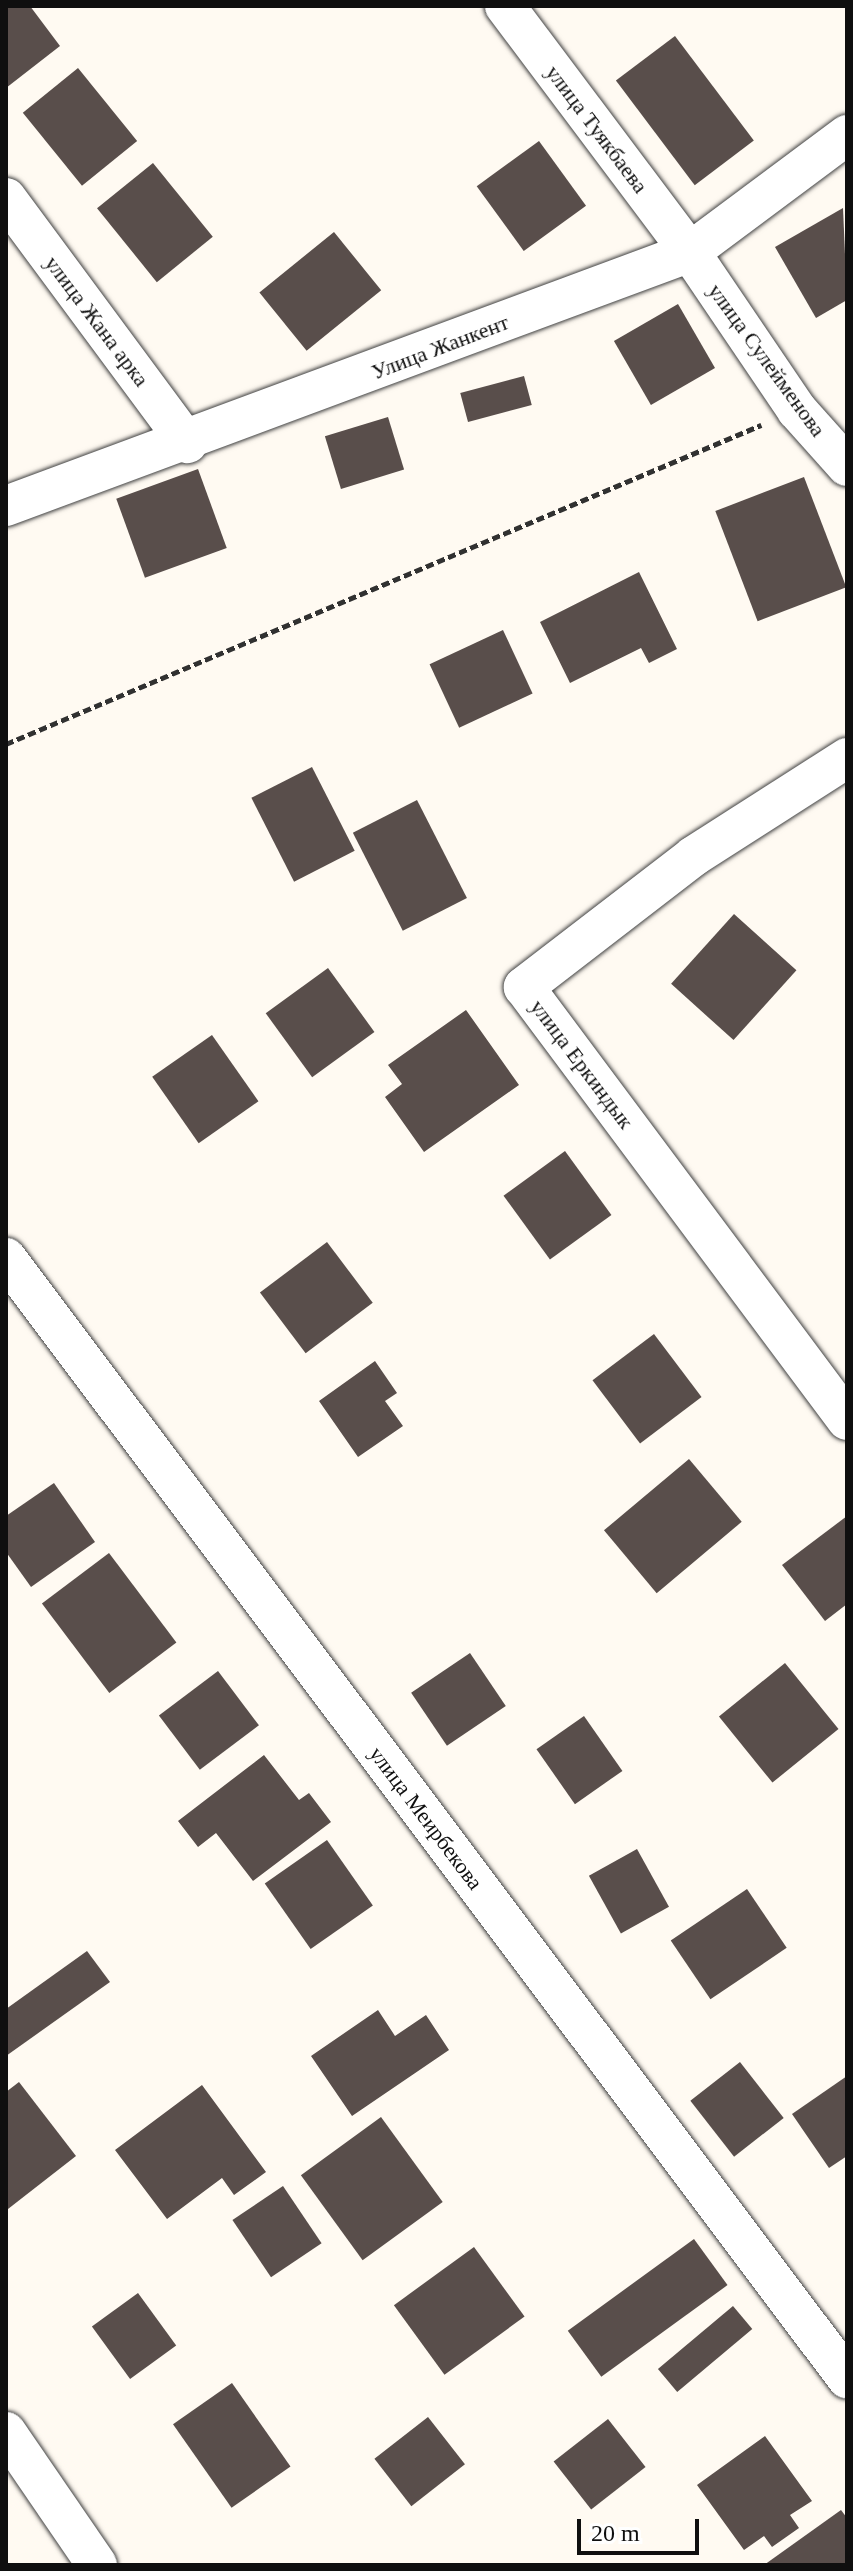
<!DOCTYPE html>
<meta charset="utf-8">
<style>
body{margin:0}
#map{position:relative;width:853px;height:2571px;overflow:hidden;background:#fffaf2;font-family:Georgia,serif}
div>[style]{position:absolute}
.building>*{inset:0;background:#594e4b;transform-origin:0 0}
.path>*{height:5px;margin-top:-2.5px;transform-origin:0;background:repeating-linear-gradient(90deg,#313131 0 8px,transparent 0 12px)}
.roads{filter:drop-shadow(0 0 2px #424242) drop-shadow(0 0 2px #424242)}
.street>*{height:40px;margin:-20px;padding:0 20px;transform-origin:20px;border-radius:20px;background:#fff}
span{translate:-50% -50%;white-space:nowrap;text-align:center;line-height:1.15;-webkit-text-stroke:8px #fff;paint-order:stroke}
.street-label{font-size:22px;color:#0f0f0f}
.frame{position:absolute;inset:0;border:8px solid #0f0f0f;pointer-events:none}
.scale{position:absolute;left:577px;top:2519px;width:122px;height:36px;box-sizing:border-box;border:4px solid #0f0f0f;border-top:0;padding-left:10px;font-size:24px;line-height:28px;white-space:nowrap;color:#0f0f0f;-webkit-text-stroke:6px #fff;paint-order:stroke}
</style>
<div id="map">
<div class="building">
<div style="clip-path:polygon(6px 6px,30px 6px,60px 46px,6px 88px)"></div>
<div style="left:675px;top:36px;width:131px;height:74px;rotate:53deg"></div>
<div style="left:78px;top:68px;width:94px;height:71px;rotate:51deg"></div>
<div style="left:539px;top:141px;width:80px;height:77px;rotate:54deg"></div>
<div style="left:153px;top:163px;width:95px;height:72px;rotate:51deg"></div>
<div style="clip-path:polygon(843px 208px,847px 300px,816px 318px,775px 247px)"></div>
<div style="left:334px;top:232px;width:75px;height:96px;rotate:51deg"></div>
<div style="left:678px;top:304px;width:74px;height:74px;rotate:60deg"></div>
<div style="left:524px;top:376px;width:30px;height:66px;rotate:75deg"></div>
<div style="left:388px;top:417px;width:55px;height:66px;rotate:73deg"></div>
<div style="left:198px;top:469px;width:84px;height:87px;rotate:70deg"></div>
<div style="left:804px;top:477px;width:118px;height:95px;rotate:69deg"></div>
<div style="clip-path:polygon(639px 572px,677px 649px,649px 663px,641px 648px,570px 683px,540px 622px)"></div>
<div style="left:503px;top:630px;width:70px;height:81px;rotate:65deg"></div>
<div style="left:312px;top:767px;width:94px;height:68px;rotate:63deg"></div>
<div style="left:417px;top:800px;width:110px;height:72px;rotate:63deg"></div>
<div style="left:734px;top:914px;width:84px;height:94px;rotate:42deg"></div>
<div style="left:328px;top:968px;width:79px;height:77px;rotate:54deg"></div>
<div style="clip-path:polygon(466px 1010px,519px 1085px,424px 1152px,385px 1097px,402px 1084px,388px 1065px)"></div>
<div style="left:212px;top:1035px;width:81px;height:73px;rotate:55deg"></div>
<div style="left:565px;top:1151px;width:79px;height:76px;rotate:54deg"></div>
<div style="left:327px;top:1242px;width:76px;height:84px;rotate:53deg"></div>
<div style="left:654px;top:1334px;width:79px;height:77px;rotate:53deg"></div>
<div style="clip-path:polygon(375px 1361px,397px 1393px,385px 1401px,403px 1426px,358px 1457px,319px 1401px)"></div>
<div style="left:689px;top:1459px;width:82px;height:111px;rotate:50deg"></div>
<div style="clip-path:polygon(54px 1483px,95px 1542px,31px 1587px,6px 1552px,6px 1516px)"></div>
<div style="clip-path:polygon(847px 1516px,847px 1604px,825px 1621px,782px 1565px)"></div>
<div style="left:109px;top:1553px;width:112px;height:84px;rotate:53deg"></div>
<div style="left:470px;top:1653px;width:64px;height:71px;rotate:56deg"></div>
<div style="left:785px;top:1663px;width:85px;height:85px;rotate:51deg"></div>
<div style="left:218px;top:1671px;width:68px;height:74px;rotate:53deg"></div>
<div style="left:584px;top:1716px;width:67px;height:58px;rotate:55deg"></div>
<div style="clip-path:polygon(264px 1755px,299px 1800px,309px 1793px,331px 1822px,253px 1881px,216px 1833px,198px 1847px,178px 1821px)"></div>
<div style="left:327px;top:1840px;width:80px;height:76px;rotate:55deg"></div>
<div style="left:637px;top:1849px;width:66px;height:55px;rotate:61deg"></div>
<div style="left:747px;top:1889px;width:71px;height:92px;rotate:56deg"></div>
<div style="clip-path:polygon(87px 1951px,110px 1982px,6px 2056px,6px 2009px)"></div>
<div style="clip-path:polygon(378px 2010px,395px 2036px,426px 2015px,449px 2050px,352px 2116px,311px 2056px)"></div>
<div style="left:740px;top:2062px;width:71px;height:63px;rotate:52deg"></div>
<div style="clip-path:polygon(847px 2076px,847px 2156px,829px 2168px,792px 2114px)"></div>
<div style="clip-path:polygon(19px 2082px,76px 2156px,8px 2209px,6px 2092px)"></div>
<div style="clip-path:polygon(202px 2085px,266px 2172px,234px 2195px,222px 2178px,167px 2219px,115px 2150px)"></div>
<div style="left:381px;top:2117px;width:105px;height:99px;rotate:54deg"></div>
<div style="left:283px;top:2186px;width:69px;height:61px;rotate:56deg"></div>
<div style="left:694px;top:2239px;width:57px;height:156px;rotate:54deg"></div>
<div style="left:474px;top:2247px;width:86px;height:99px;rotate:54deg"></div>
<div style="left:138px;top:2293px;width:65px;height:57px;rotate:54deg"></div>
<div style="left:733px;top:2306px;width:30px;height:98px;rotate:50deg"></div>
<div style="left:232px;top:2383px;width:102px;height:72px;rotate:55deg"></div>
<div style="left:428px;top:2417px;width:60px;height:68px;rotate:52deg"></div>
<div style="left:608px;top:2419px;width:61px;height:69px;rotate:52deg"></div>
<div style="clip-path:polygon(765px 2436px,812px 2501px,790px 2515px,799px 2528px,772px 2547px,764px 2536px,744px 2550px,697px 2485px)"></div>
<div style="clip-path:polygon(841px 2510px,847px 2518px,847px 2565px,764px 2565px)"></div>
</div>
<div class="path">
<div style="left:6px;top:744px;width:820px;rotate:-22.9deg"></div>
</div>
<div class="roads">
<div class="street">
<div style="left:505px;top:6px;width:308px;rotate:53.1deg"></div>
<div style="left:690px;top:252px;width:191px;rotate:55.9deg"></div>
<div style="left:797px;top:410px;width:75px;rotate:48.2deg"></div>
<div style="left:6px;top:198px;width:305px;rotate:53.5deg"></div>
<div style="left:6px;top:506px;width:730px;rotate:-20.37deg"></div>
<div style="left:690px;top:252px;width:196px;rotate:-36.7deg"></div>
<div style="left:847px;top:758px;width:182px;rotate:147.4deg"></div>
<div style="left:694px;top:856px;width:215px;rotate:142.4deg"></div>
<div style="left:524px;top:987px;width:540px;rotate:53.28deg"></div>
<div style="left:6px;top:1258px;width:1401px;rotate:53.1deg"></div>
<div style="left:6px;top:2432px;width:161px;rotate:55.6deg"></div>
</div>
</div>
<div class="street-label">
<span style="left:597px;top:129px;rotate:53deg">улица Туякбаева</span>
<span style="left:97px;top:321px;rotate:53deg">улица Жана арка</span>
<span style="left:440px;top:347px;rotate:-21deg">Улица Жанкент</span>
<span style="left:767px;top:360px;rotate:54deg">улица Сулейменова</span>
<span style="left:582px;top:1064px;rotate:53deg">улица Еркиндык</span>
<span style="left:426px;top:1818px;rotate:53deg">улица Меирбекова</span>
</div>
<div class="frame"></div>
<div class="scale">20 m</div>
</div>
